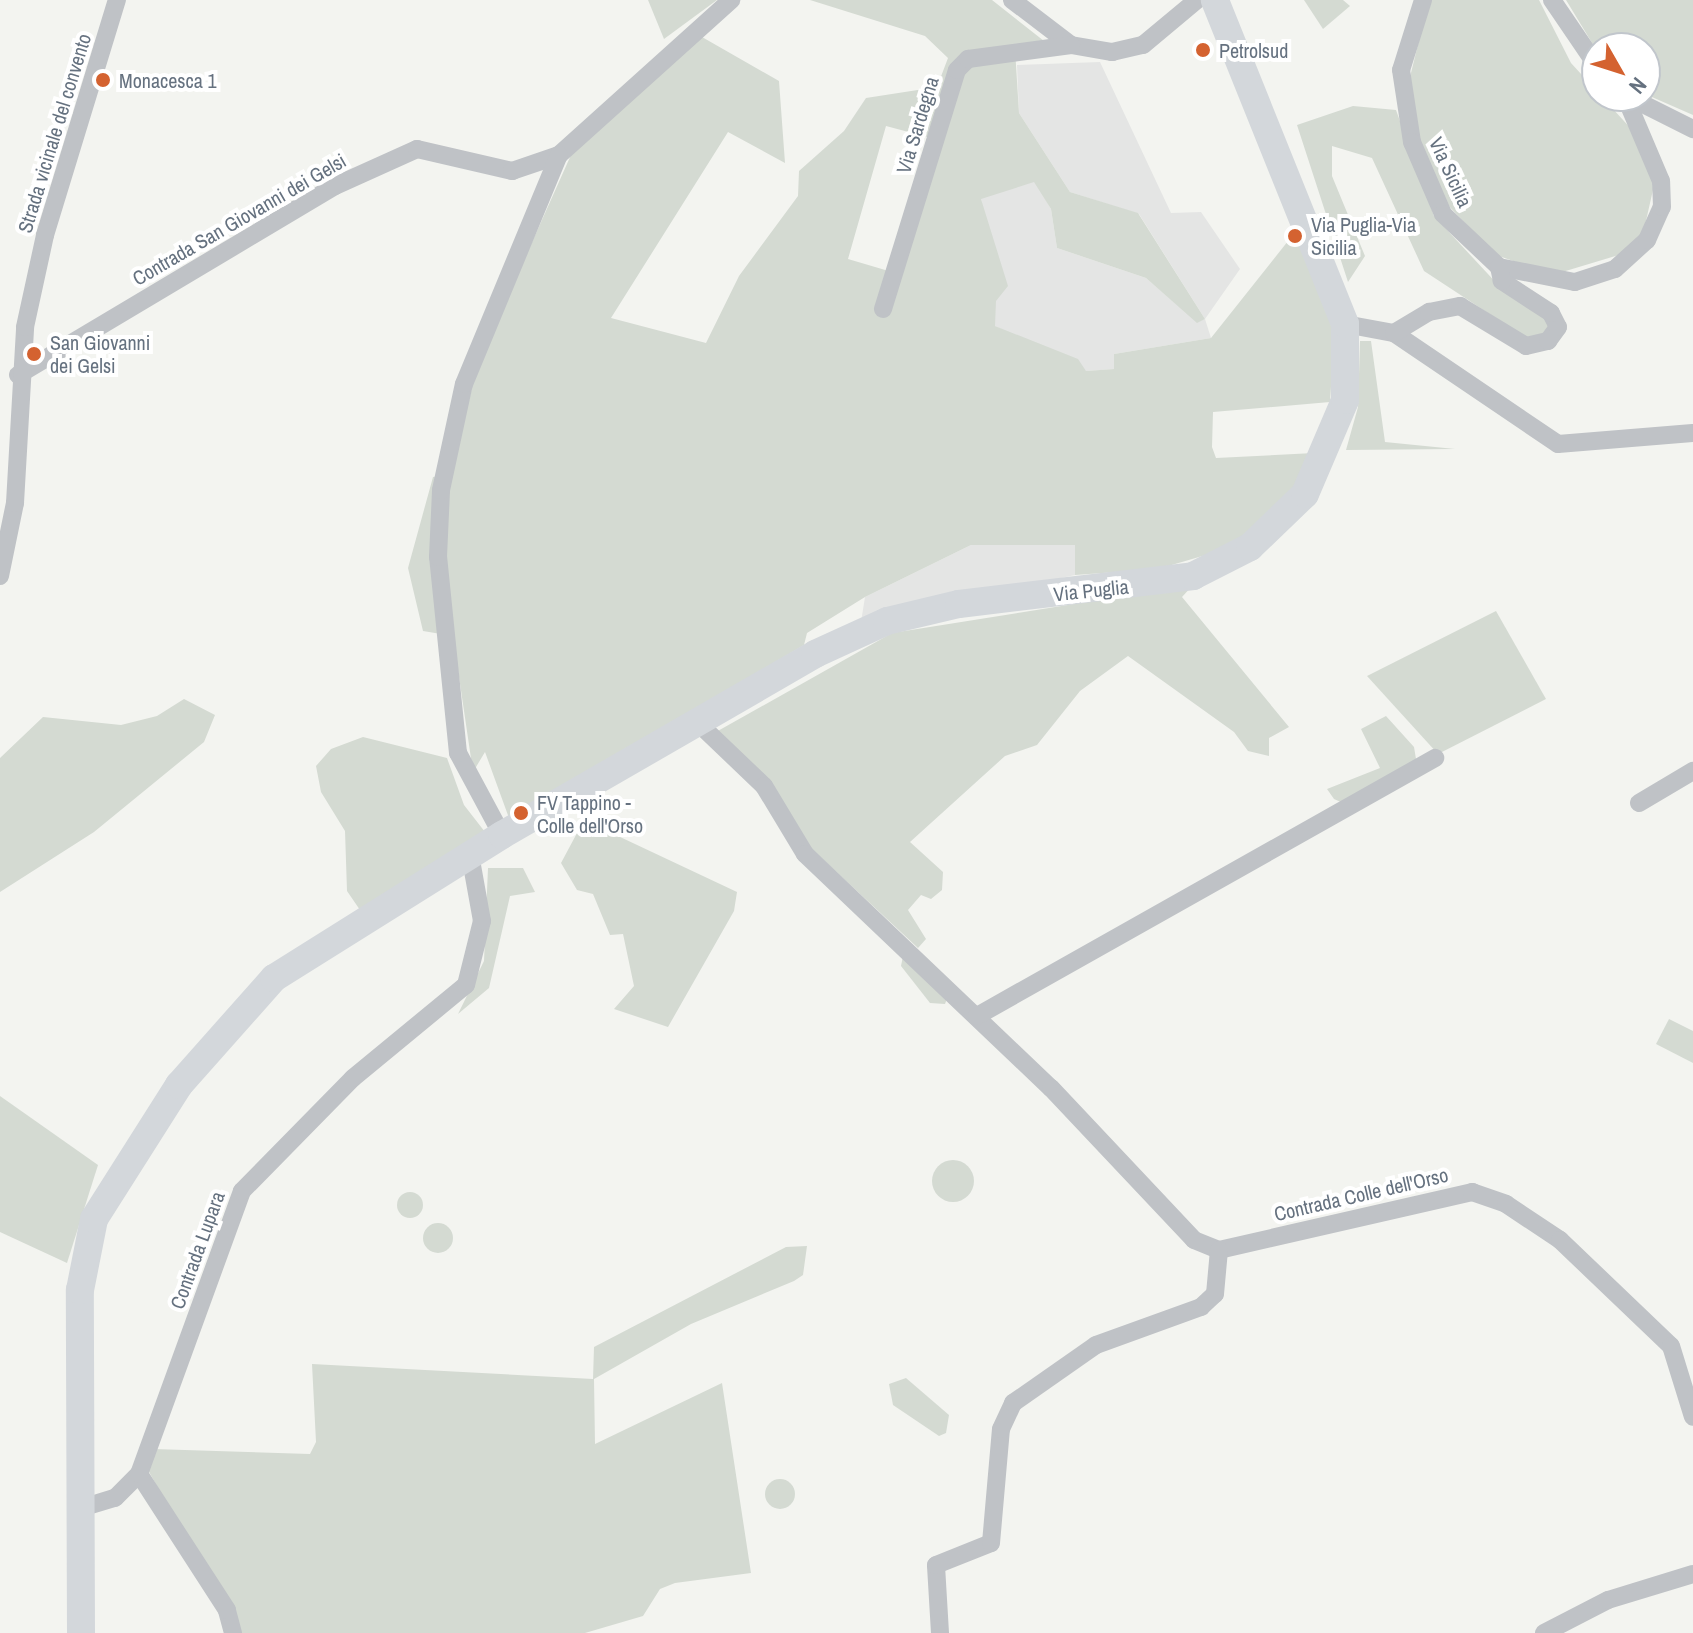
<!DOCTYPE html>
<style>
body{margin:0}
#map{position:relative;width:1693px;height:1633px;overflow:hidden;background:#f3f4f0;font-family:"Archivo Narrow",sans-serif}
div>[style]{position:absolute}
.built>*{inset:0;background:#e4e5e4}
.green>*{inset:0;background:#d4dad2}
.round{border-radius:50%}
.street>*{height:18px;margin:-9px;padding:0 9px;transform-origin:9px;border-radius:9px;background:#bfc2c6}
.primary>*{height:28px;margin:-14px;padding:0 14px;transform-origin:14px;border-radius:14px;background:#d3d7db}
.dots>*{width:22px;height:22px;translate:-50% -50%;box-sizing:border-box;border:4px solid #fff;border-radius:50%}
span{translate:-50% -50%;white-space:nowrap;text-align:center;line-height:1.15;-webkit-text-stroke:8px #fff;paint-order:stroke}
.poi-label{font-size:20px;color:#65717f}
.left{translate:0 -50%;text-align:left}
.street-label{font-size:20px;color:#65717f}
.north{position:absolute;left:1581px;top:32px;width:80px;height:80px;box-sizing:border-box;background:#fff;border:2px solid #c1c6cc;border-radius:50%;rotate:129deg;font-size:22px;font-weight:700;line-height:32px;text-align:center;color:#65717f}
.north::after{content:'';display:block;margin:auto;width:28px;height:36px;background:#d46230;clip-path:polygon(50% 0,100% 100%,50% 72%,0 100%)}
</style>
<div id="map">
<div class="built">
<div style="clip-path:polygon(1100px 62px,1171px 213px,1201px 212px,1240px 269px,1205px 319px,1211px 338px,1114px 354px,1115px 369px,1086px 371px,995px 326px,981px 198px,1035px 181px,1051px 209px,1057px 248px,1146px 278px,1197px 322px,1205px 319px,1139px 214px,1070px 192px,1019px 113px,1017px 65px)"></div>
<div style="clip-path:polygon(971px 545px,1075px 545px,1075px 575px,861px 622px,865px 597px)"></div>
</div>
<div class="green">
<div style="clip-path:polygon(648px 0,717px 0,664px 39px)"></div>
<div style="clip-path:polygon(evenodd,810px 0,992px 0,1044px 41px,1015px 49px,1019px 113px,1070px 192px,1138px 213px,1205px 319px,1197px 323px,1146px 278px,1057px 248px,1051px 209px,1034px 182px,981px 199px,1008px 286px,996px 301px,995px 326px,1078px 359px,1086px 371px,1114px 369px,1114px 354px,1211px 338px,1296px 231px,1335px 326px,1330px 402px,1213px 412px,1212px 447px,1216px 458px,1314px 453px,1292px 490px,1255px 528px,1216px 552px,1158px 569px,1075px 575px,1075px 545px,971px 545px,865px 597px,807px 633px,804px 645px,509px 818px,485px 752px,473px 772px,453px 636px,423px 631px,408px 568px,433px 477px,451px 474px,478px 363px,575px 146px,702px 37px,779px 81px,785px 163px,728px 132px,611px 318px,706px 343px,739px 276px,798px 196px,799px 171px,844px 131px,866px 98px,937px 87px,948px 58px,925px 36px,810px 0,886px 126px,931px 138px,892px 272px,848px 259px,886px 126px)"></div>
<div style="clip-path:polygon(1304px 0,1343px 0,1350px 6px,1323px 29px)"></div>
<div style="clip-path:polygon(1429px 0,1539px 0,1571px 63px,1634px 132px,1655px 181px,1643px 234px,1622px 254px,1559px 273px,1519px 263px,1496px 255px,1441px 198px,1421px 149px,1410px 77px)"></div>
<div style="clip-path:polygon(1566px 0,1693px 0,1693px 115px,1645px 94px,1645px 48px,1597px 51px)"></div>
<div style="clip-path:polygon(1353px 106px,1396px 110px,1434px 216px,1501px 288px,1550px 321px,1548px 331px,1532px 339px,1520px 334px,1424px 271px,1372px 158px,1332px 146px,1332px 176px,1365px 256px,1348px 282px,1297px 125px)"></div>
<div style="clip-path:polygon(1360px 341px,1371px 341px,1385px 442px,1455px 449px,1346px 450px,1358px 407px)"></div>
<div style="clip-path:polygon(1193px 585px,1182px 597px,1289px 727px,1269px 738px,1269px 756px,1248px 751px,1234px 732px,1128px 656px,1080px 691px,1037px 745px,1005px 756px,910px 842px,943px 872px,942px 890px,931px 899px,921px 895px,908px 910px,926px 939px,918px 948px,812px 849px,716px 732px,892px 633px)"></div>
<div style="clip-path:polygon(1496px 611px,1546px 699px,1438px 754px,1367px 676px)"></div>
<div style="clip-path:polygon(184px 699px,215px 715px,204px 742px,94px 832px,0 892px,0 758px,43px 717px,121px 725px,157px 716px)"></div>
<div style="clip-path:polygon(1386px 716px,1414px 747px,1417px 765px,1343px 803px,1334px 799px,1327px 789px,1380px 768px,1361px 729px)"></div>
<div style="clip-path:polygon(363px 737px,447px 758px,464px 805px,485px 832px,360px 910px,347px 891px,345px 831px,321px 792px,316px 766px,331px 749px)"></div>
<div style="clip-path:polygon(584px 820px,737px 892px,734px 911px,668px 1027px,614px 1009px,634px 986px,623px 934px,610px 935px,593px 894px,577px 890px,561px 863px)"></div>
<div style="clip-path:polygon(488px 868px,523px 868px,535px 892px,510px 896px,489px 988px,458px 1014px,484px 961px)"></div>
<div style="clip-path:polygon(903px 956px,948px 996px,945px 1004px,930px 1003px,901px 966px)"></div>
<div style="clip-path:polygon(1669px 1019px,1693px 1031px,1693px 1063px,1656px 1044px)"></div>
<div style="clip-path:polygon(0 1096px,98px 1165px,67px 1263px,0 1232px)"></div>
<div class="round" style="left:932px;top:1160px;width:42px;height:42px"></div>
<div class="round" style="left:397px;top:1192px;width:26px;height:26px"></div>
<div class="round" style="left:423px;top:1223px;width:30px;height:30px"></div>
<div style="clip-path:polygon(807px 1246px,803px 1275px,794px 1281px,691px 1324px,594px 1379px,595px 1444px,722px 1383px,751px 1573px,675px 1583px,660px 1589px,643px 1616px,585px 1633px,239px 1633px,148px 1470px,153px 1449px,310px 1454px,316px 1442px,312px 1364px,593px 1379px,594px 1347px,786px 1247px)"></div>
<div style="clip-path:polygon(906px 1378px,949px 1415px,946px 1433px,939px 1436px,893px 1405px,889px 1384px)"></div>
<div class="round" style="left:765px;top:1479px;width:30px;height:30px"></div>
</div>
<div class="street">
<div style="left:1012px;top:0;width:74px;rotate:37.3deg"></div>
<div style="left:1071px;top:45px;width:42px;rotate:9.7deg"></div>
<div style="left:1112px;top:52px;width:32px;rotate:-13deg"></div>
<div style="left:1143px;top:45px;width:70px;rotate:-39.8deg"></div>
<div style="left:1423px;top:0;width:73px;rotate:107.4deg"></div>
<div style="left:1401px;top:70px;width:73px;rotate:81.3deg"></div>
<div style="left:1412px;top:142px;width:78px;rotate:66.7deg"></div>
<div style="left:1443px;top:214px;width:77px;rotate:43.4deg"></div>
<div style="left:1499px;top:267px;width:77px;rotate:11.2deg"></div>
<div style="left:1575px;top:282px;width:42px;rotate:-18deg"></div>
<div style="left:1615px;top:269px;width:43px;rotate:-42.2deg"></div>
<div style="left:1647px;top:240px;width:36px;rotate:-66deg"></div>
<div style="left:1662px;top:207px;width:26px;rotate:-92deg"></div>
<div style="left:1661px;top:181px;width:92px;rotate:-113deg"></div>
<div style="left:1552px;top:0;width:80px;rotate:55.7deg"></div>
<div style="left:1627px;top:96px;width:74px;rotate:26.6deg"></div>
<div style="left:883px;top:309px;width:250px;rotate:-72.8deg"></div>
<div style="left:957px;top:70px;width:16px;rotate:-45deg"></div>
<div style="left:968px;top:59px;width:104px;rotate:-7.7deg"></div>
<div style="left:1345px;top:324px;width:50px;rotate:10.4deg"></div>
<div style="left:1394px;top:333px;width:198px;rotate:34.1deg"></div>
<div style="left:1558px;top:444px;width:135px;rotate:-4.7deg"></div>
<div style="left:1394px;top:333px;width:41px;rotate:-31deg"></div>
<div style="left:1429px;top:312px;width:32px;rotate:-11deg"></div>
<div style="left:1460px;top:306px;width:77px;rotate:31.2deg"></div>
<div style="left:1526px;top:346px;width:23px;rotate:-13deg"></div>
<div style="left:1548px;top:341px;width:17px;rotate:-54deg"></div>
<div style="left:1558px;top:327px;width:16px;rotate:-117deg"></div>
<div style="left:1551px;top:313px;width:59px;rotate:-146.9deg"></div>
<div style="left:1502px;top:281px;width:14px;rotate:-102deg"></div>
<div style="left:18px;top:375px;width:369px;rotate:-30.8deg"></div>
<div style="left:335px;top:186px;width:90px;rotate:-24.3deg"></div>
<div style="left:417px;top:149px;width:98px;rotate:13deg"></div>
<div style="left:512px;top:171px;width:50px;rotate:-18.8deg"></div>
<div style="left:559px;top:155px;width:232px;rotate:-42deg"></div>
<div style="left:0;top:576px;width:75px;rotate:-78.4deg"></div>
<div style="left:15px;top:503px;width:176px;rotate:-86.7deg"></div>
<div style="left:25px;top:327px;width:94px;rotate:-77.7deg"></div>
<div style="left:45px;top:235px;width:246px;rotate:-73deg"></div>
<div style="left:696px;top:721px;width:94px;rotate:43.7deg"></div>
<div style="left:764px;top:786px;width:79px;rotate:58.9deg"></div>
<div style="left:805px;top:854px;width:340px;rotate:43.6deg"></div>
<div style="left:1051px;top:1088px;width:209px;rotate:46.7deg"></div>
<div style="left:1194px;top:1240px;width:27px;rotate:22deg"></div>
<div style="left:1219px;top:1250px;width:260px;rotate:-12.9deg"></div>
<div style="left:1472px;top:1192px;width:36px;rotate:19deg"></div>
<div style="left:1506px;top:1204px;width:65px;rotate:33.7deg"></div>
<div style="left:1560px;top:1240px;width:153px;rotate:43.7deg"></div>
<div style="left:1671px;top:1346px;width:74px;rotate:72.8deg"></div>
<div style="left:1639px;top:803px;width:63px;rotate:-30.7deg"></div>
<div style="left:502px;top:835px;width:93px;rotate:-118.2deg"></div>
<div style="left:458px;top:753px;width:197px;rotate:-95.8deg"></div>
<div style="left:438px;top:557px;width:67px;rotate:-87.4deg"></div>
<div style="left:441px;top:490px;width:108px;rotate:-77.8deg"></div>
<div style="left:464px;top:384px;width:248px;rotate:-67.5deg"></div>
<div style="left:977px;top:1016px;width:526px;rotate:-29.39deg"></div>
<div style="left:78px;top:1509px;width:39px;rotate:-17deg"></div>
<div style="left:115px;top:1498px;width:34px;rotate:-45deg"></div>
<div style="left:233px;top:1633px;width:24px;rotate:-105deg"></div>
<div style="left:227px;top:1610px;width:162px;rotate:-122.9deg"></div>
<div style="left:139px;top:1474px;width:301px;rotate:-70deg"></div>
<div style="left:242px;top:1191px;width:158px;rotate:-45.5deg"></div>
<div style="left:353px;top:1078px;width:146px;rotate:-39.5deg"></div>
<div style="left:466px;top:985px;width:66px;rotate:-76deg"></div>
<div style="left:482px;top:921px;width:68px;rotate:-100.2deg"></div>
<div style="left:940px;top:1633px;width:68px;rotate:-93.4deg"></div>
<div style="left:936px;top:1565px;width:59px;rotate:-21.8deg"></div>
<div style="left:991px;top:1543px;width:114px;rotate:-85deg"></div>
<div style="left:1001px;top:1429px;width:29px;rotate:-65deg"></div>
<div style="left:1013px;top:1403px;width:101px;rotate:-34.9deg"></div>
<div style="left:1096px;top:1345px;width:112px;rotate:-19.9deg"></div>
<div style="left:1201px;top:1307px;width:19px;rotate:-43deg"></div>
<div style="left:1215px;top:1294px;width:44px;rotate:-84.8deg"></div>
<div style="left:1544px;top:1633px;width:72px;rotate:-27.3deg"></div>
<div style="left:1608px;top:1600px;width:89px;rotate:-17deg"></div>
</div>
<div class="primary">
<div style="left:81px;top:1633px;width:343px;rotate:-90.2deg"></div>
<div style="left:80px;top:1290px;width:72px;rotate:-78.8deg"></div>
<div style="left:94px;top:1219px;width:159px;rotate:-57.6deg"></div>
<div style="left:179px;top:1085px;width:143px;rotate:-48.4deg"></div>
<div style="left:274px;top:978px;width:269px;rotate:-32.1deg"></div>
<div style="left:502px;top:835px;width:362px;rotate:-30deg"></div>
<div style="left:815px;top:654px;width:79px;rotate:-24.6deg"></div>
<div style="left:887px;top:621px;width:74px;rotate:-13.3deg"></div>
<div style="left:959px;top:604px;width:236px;rotate:-6.8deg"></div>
<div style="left:1193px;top:576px;width:64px;rotate:-27deg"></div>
<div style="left:1250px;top:547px;width:76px;rotate:-43.9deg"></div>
<div style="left:1305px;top:494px;width:102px;rotate:-66.9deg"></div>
<div style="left:1345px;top:400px;width:76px;rotate:-90deg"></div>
<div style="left:1345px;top:324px;width:349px;rotate:-111.9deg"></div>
</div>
<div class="dots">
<div style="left:1203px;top:50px;background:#d46230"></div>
<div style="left:103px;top:80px;background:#d46230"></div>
<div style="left:1295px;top:236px;background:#d46230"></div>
<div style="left:34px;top:354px;background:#d46230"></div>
<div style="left:521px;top:813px;background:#d46230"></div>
</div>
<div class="poi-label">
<span class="left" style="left:1219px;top:50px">Petrolsud</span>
<span class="left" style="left:119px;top:80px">Monacesca 1</span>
<span class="left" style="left:1311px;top:236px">Via Puglia-Via<br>Sicilia</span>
<span class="left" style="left:50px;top:354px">San Giovanni<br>dei Gelsi</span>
<span class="left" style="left:537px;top:814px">FV Tappino -<br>Colle dell'Orso</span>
</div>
<div class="street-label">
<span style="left:917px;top:125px;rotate:-73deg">Via Sardegna</span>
<span style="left:54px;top:133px;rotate:-73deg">Strada vicinale del convento</span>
<span style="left:1451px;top:172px;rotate:65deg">Via Sicilia</span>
<span style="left:239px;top:219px;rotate:-30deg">Contrada San Giovanni dei Gelsi</span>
<span style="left:1091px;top:590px;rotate:-6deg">Via Puglia</span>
<span style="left:1361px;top:1194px;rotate:-13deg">Contrada Colle dell'Orso</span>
<span style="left:197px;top:1250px;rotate:-70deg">Contrada Lupara</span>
</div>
<div class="north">N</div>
</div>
